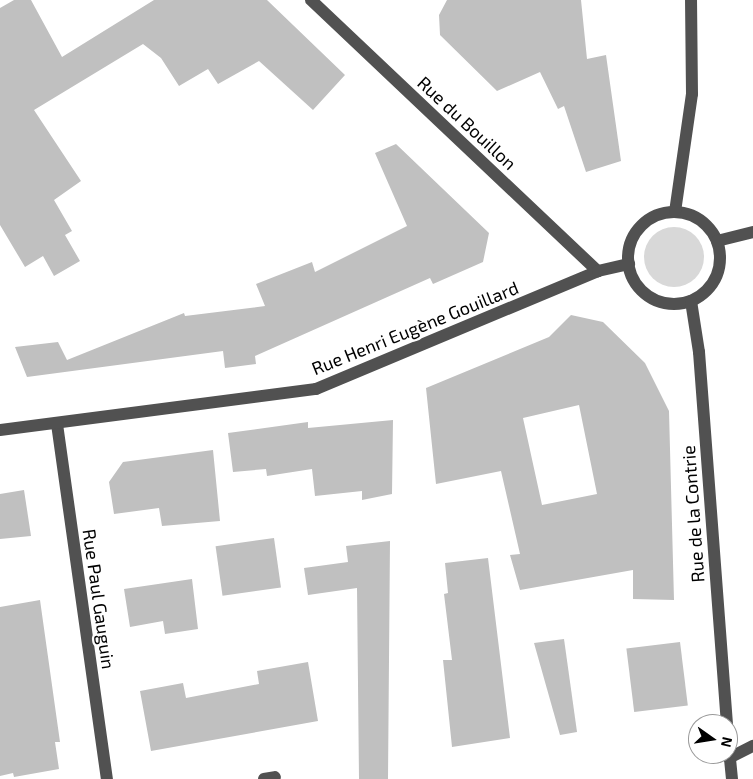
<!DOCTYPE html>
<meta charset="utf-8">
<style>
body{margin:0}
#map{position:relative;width:753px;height:779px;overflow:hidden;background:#fff;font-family:"Exo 2",sans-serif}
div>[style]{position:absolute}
.green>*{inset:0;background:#d8d8d8}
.round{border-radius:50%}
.building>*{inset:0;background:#c0c0c0;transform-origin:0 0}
.minor>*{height:12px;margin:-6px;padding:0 6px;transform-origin:6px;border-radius:6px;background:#515151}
.minor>.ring{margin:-6px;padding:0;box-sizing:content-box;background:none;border:12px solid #515151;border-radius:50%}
span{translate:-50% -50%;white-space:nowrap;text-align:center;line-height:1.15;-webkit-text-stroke:4.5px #fff;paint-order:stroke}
.street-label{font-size:18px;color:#000}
.north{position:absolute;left:688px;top:714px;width:50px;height:50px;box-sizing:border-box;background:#fff;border:1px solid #999;border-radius:50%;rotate:103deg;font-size:14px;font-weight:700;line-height:20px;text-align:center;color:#000}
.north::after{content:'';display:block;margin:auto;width:18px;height:22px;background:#000;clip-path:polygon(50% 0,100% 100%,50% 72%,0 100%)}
</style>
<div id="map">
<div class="green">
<div class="round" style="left:644px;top:227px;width:60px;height:60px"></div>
</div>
<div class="building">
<div style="clip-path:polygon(14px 0,31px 0,62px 57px,154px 0,267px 0,345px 75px,313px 110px,259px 61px,218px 84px,208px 69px,179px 86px,161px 58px,143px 44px,34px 110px,81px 181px,54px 200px,72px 231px,65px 235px,80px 261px,54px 276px,43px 256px,25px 267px,0 225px,0 8px)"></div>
<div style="clip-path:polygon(447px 0,581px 0,587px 59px,606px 55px,621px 161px,586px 172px,564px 106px,558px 109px,540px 72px,497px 91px,440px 35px,439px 15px)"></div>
<div style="clip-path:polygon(396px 144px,489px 233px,483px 262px,433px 284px,430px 278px,255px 356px,256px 364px,225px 368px,223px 351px,27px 377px,15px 347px,58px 342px,67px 360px,184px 313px,185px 316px,265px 306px,256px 284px,312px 262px,315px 272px,407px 226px,375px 153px)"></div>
<div style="clip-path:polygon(evenodd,571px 315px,603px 322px,645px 363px,669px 411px,674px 600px,633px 599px,633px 570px,520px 590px,510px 555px,520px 554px,501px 471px,436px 484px,426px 388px,549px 337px,571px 315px,579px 405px,597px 494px,542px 505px,523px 418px,579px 405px)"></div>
<div style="clip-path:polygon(393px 420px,392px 494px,362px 500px,362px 491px,315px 496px,312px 469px,267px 476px,266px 469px,233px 472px,228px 433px,308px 422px,308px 428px)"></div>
<div style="clip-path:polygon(213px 450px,220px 521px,162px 526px,159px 508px,114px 514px,109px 482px,123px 462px)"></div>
<div style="clip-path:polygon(24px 490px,31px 536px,0 539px,0 494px)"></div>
<div style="left:274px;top:538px;width:50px;height:59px;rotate:82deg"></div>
<div style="clip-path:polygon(390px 541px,388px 779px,359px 779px,357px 588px,308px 595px,304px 568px,348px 562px,346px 546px)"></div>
<div style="clip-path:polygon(488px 558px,510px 738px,452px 747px,443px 660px,452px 660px,444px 594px,448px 593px,445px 563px)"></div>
<div style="clip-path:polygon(192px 579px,198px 629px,165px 634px,163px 621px,130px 627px,124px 589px)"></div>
<div style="clip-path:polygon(40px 600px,60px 742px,55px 742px,59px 769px,14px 777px,13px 773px,0 776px,0 607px)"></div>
<div style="clip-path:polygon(564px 639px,577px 732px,560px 735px,534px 643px)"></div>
<div style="left:680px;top:642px;width:64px;height:54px;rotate:83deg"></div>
<div style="clip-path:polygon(308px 662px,318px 721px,151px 751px,140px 691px,183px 683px,186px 698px,259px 684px,257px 671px)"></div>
</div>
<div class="minor">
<div style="left:311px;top:0;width:395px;rotate:43.4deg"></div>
<div class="ring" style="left:628px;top:212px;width:80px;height:80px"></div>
<div style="left:675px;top:212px;width:119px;rotate:-81.8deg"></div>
<div style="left:692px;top:94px;width:94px;rotate:-90.6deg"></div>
<div style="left:717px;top:241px;width:37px;rotate:-14deg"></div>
<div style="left:691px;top:301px;width:52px;rotate:81.1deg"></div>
<div style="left:699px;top:352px;width:373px;rotate:85.7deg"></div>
<div style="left:57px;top:424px;width:359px;rotate:82deg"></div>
<div style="left:0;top:430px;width:319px;rotate:-7.4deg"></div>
<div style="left:316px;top:389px;width:306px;rotate:-22.7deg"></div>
<div style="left:598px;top:271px;width:32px;rotate:-13deg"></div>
<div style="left:728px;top:739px;width:40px;rotate:84.3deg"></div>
<div style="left:729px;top:758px;width:27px;rotate:-27deg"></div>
<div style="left:264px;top:779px;width:11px;rotate:-10deg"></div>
</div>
<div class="street-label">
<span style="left:467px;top:123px;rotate:43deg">Rue du Bouillon</span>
<span style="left:415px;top:328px;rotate:-22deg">Rue Henri Eugène Gouillard</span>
<span style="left:693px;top:514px;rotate:-94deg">Rue de la Contrie</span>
<span style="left:99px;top:599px;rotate:82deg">Rue Paul Gauguin</span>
</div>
<div class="north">N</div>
</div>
